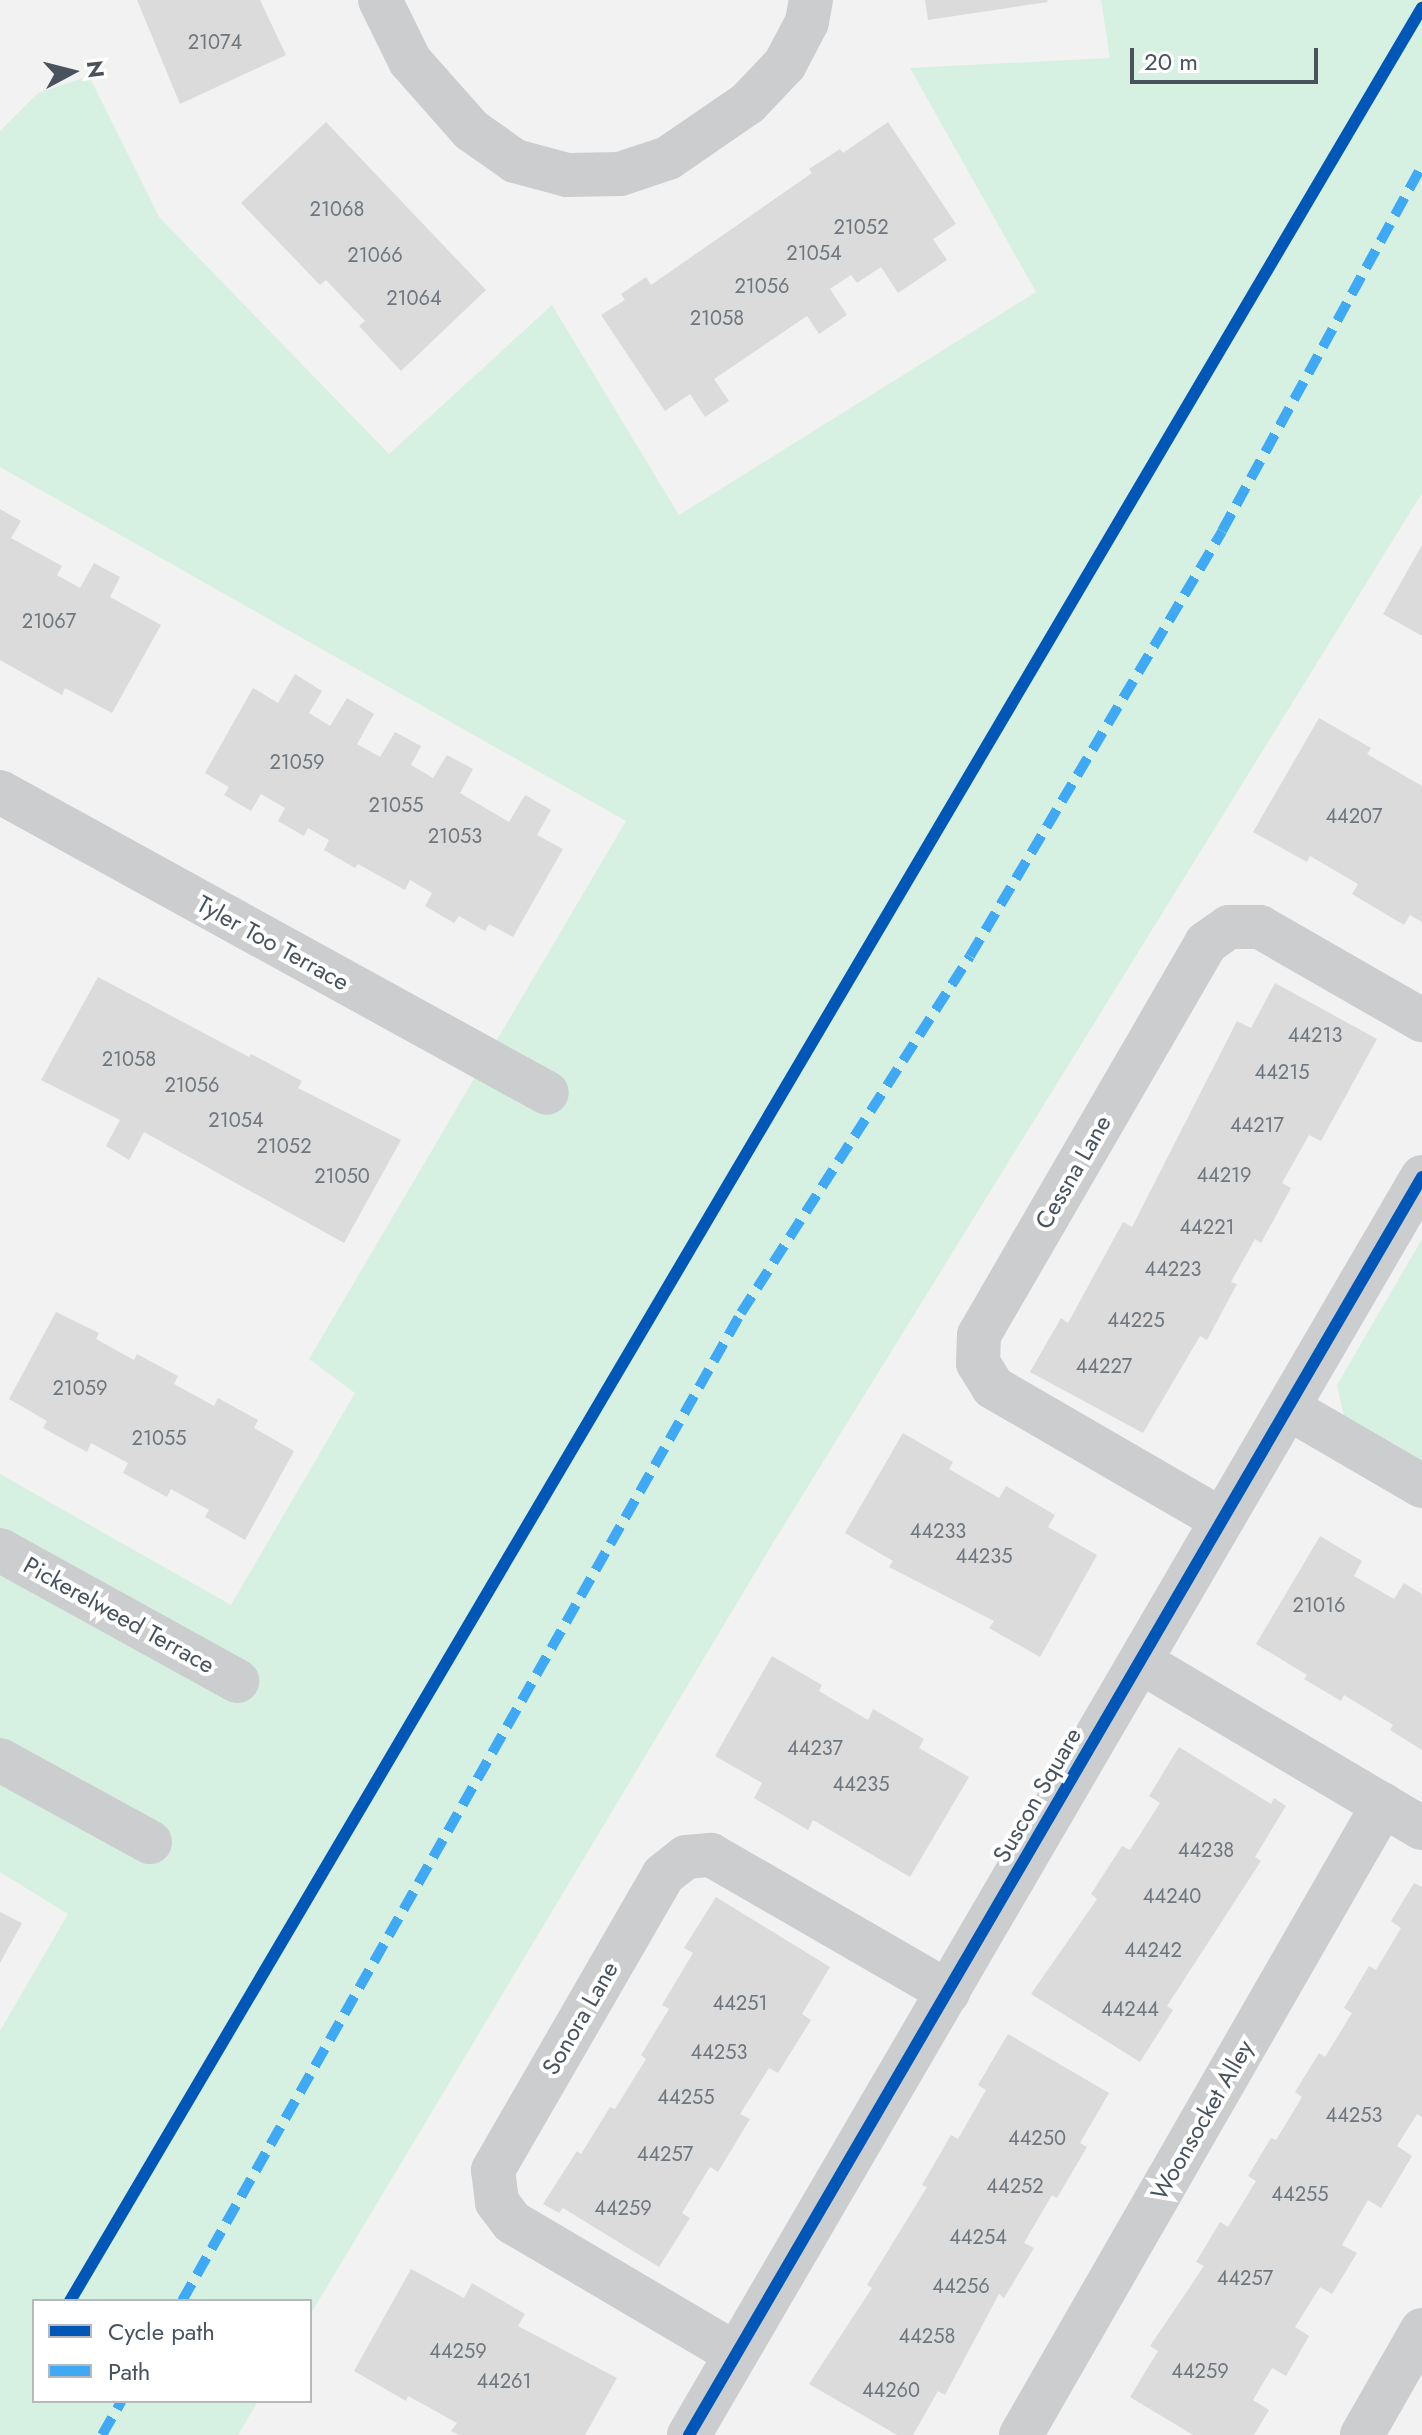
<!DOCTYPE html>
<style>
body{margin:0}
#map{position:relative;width:1422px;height:2435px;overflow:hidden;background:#f2f2f2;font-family:Jost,sans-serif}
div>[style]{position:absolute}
.green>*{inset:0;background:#d6f0e2}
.building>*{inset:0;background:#dbdbdc}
.street>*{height:44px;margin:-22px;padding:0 22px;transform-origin:22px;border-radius:22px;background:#cbcdcf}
.quiet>*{height:10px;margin-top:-5px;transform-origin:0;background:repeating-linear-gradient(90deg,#3fa9f5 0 20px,transparent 0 30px)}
.cycleway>*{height:12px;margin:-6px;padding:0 6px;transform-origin:6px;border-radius:6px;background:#0057b8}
span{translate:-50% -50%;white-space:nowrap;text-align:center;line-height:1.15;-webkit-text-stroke:8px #fff;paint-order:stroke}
.number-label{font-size:20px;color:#6e767e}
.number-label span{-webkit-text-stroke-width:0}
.street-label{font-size:24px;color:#48535e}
.legend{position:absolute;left:32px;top:2299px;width:280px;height:104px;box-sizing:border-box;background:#fff;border:2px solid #b6babf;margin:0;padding:10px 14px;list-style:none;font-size:24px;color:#48535e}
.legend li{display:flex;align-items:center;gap:16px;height:40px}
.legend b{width:40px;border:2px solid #b6babf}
.north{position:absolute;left:32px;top:32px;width:80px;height:80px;-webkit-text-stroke:6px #fff;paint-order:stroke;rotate:83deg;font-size:22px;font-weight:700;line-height:32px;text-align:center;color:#48535e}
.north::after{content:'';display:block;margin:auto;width:28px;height:36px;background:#48535e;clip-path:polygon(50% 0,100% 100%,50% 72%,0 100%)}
.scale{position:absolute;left:1130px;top:48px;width:188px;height:36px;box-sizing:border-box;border:4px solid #48535e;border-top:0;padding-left:10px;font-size:24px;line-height:28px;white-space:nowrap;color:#48535e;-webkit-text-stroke:6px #fff;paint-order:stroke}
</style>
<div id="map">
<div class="green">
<div style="clip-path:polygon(1101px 0,1422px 0,1422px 493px,776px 1538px,310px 2315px,310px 2301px,34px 2301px,34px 2401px,258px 2401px,238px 2435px,0 2435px,0 2031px,68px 1914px,0 1872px,0 1474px,231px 1605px,355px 1393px,309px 1359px,626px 821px,0 467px,0 131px,38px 93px,89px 76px,159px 217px,389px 454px,552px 305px,679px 515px,1036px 292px,910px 68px,1110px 58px)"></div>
<div style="clip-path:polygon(1422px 1239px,1422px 1463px,1344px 1417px,1337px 1385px)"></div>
</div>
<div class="building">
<div style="clip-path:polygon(137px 0,260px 0,286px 55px,180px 104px)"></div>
<div style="clip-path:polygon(925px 0,1047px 0,1048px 2px,928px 20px)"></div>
<div style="clip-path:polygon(326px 122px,486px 290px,401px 371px,359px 326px,365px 321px,326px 280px,320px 285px,241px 203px)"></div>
<div style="clip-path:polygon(888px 122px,956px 224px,933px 239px,947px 260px,898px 293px,881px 267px,857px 283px,851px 275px,830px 289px,847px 315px,819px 334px,807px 316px,714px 379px,729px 401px,705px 417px,690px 394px,665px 411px,601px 315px,625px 300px,621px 294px,646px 277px,651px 285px,812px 173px,809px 169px,840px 149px,843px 153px)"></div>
<div style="clip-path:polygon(0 509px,21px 521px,11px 538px,62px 566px,57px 575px,80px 588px,94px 563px,120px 577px,110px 597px,161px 625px,112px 713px,65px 688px,62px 695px,0 660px)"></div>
<div style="clip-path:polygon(1422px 545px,1422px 636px,1383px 614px)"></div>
<div style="clip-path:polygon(295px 674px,322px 691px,309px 713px,330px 726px,347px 698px,374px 714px,357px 744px,380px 757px,395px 732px,421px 746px,411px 765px,433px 778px,447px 755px,473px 769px,460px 793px,509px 822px,525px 795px,551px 810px,537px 835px,563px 849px,513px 937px,489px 924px,485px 931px,459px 916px,454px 923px,425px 906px,432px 893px,410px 880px,405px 890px,358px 864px,355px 868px,324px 850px,329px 840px,308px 828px,304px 836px,278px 821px,285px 808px,261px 794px,251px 811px,224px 795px,229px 787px,205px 773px,253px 688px,278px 703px)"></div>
<div style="clip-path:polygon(1319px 718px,1371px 748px,1367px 754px,1422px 786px,1422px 922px,1410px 915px,1404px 925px,1352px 894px,1358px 884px,1310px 856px,1307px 862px,1253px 832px)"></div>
<div style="clip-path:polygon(98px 977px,249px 1057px,251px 1054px,302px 1081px,298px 1088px,401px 1140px,344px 1243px,144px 1132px,129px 1160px,106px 1146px,120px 1120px,41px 1080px)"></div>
<div style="clip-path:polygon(1275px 983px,1377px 1039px,1321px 1141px,1309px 1135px,1282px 1183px,1291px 1188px,1261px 1243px,1255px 1239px,1231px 1282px,1237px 1284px,1207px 1340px,1200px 1336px,1143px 1433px,1030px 1372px,1061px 1318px,1068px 1323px,1123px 1222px,1132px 1227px,1237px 1021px,1251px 1028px)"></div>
<div style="clip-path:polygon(56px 1312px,99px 1333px,96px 1339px,134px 1360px,137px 1354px,178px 1376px,174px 1384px,214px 1406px,218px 1398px,258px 1420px,254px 1428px,294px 1451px,245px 1540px,205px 1517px,209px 1510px,171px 1489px,167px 1497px,123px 1473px,128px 1463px,91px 1443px,87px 1452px,43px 1428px,47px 1421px,9px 1399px)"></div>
<div style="clip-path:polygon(903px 1433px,953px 1462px,949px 1469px,999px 1498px,1006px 1486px,1055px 1515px,1048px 1527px,1097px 1555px,1040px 1657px,989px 1628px,994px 1621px,889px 1567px,893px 1561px,845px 1533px)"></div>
<div style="clip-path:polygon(1320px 1536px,1362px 1561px,1354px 1576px,1394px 1599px,1404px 1583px,1422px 1594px,1422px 1750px,1390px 1730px,1393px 1725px,1344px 1695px,1341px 1701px,1304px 1679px,1307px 1675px,1256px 1644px)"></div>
<div style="clip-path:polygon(772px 1656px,822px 1685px,819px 1691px,868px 1720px,873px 1709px,924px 1739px,919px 1748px,969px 1777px,910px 1877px,813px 1820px,808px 1830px,754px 1798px,762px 1783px,715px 1756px)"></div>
<div style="clip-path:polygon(1179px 1747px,1271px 1804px,1274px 1798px,1286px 1806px,1255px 1857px,1261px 1861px,1167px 2006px,1173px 2010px,1140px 2062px,1031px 1994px,1097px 1899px,1091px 1894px,1122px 1846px,1130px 1850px,1160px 1803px,1149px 1796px)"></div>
<div style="clip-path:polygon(1414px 1883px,1422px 1887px,1422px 2117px,1417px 2114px,1397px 2146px,1412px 2156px,1381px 2208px,1368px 2200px,1342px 2245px,1357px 2253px,1332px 2294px,1320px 2287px,1295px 2327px,1309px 2336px,1286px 2376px,1272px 2368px,1253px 2400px,1269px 2410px,1254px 2435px,1193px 2435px,1130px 2397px,1158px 2351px,1150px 2346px,1204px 2266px,1196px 2262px,1220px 2222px,1228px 2227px,1256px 2181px,1248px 2176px,1271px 2138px,1276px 2140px,1302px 2097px,1295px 2092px,1319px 2053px,1325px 2057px,1352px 2013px,1344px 2008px,1369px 1966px,1376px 1970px,1401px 1928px,1391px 1921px)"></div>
<div style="clip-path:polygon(716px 1897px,830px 1967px,802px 2014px,811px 2020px,778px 2073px,769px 2068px,740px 2114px,750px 2119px,718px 2172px,710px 2167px,682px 2213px,690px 2218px,659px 2267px,563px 2208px,559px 2213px,543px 2204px,577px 2151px,581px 2154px,610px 2107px,615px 2109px,646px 2059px,641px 2055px,669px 2009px,662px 2005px,693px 1953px,684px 1948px)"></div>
<div style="clip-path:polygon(0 1912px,22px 1923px,0 1963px)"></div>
<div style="clip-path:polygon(1008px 2034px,1109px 2093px,1080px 2143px,1087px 2147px,1057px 2198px,1052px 2195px,1024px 2243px,1034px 2248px,1004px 2298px,999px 2294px,945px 2395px,938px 2391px,913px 2435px,897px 2435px,809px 2384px,872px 2288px,867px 2285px,927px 2187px,922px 2185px,951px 2135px,958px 2139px,986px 2090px,978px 2085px)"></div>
<div style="clip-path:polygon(411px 2269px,464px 2298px,472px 2283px,525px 2314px,518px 2326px,617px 2378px,585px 2435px,459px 2435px,451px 2431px,457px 2423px,408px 2396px,406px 2401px,354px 2371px)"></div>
</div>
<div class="street">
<div style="left:380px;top:0;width:68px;rotate:63.8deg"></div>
<div style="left:410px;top:61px;width:92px;rotate:48.5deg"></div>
<div style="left:471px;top:130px;width:54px;rotate:35.2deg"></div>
<div style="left:515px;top:161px;width:54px;rotate:15.1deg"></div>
<div style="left:567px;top:175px;width:53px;rotate:-1.1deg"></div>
<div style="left:620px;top:174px;width:51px;rotate:-18.4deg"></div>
<div style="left:668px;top:158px;width:97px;rotate:-34.5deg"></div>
<div style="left:748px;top:103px;width:54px;rotate:-46.5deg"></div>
<div style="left:785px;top:64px;width:47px;rotate:-62.4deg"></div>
<div style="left:807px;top:22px;width:22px;rotate:-80deg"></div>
<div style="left:0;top:792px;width:624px;rotate:28.82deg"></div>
<div style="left:1288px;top:1408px;width:155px;rotate:30.2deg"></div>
<div style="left:1222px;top:1520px;width:265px;rotate:-149.9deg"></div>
<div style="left:993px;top:1387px;width:28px;rotate:-122deg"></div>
<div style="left:978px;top:1363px;width:28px;rotate:-88deg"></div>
<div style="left:979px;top:1335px;width:453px;rotate:-59.9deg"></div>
<div style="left:1206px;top:943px;width:28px;rotate:-35deg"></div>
<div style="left:1229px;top:927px;width:31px"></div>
<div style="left:1260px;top:927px;width:187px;rotate:29.9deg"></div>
<div style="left:0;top:1550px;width:271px;rotate:28.9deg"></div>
<div style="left:1141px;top:1662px;width:326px;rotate:30.6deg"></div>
<div style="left:0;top:1760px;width:171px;rotate:28.7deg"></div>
<div style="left:736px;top:2354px;width:260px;rotate:-149.5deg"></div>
<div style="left:512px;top:2222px;width:25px;rotate:-127deg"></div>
<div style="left:497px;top:2202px;width:32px;rotate:-97deg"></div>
<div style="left:493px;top:2170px;width:340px;rotate:-60deg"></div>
<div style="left:663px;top:1875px;width:29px;rotate:-38deg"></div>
<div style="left:686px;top:1857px;width:25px;rotate:-5deg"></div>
<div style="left:711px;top:1855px;width:274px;rotate:30deg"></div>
<div style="left:689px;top:2435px;width:1456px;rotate:-59.77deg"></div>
<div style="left:1021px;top:2435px;width:727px;rotate:-60.12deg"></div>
<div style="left:1362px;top:2435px;width:121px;rotate:-60.3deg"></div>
</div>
<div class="quiet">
<div style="left:182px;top:2301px;width:1135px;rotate:-60.5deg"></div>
<div style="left:741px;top:1313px;width:424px;rotate:-57.3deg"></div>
<div style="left:970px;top:956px;width:494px;rotate:-59.3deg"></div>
<div style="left:1222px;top:531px;width:416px;rotate:-61.3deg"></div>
<div style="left:102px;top:2435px;width:39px;rotate:-60deg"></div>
</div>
<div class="cycleway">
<div style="left:70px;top:2301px;width:2662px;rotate:-59.48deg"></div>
<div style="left:689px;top:2435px;width:1456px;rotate:-59.77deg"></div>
</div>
<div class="number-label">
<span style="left:215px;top:42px">21074</span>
<span style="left:337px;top:209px">21068</span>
<span style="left:861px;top:227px">21052</span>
<span style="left:814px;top:253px">21054</span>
<span style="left:375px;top:255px">21066</span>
<span style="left:762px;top:286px">21056</span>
<span style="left:414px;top:298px">21064</span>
<span style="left:717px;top:318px">21058</span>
<span style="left:49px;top:621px">21067</span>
<span style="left:297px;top:762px">21059</span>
<span style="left:396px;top:805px">21055</span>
<span style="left:1354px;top:816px">44207</span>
<span style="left:455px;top:836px">21053</span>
<span style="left:1315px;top:1035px">44213</span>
<span style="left:129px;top:1059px">21058</span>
<span style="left:1282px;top:1072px">44215</span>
<span style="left:192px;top:1085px">21056</span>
<span style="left:236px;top:1120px">21054</span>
<span style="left:1257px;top:1125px">44217</span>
<span style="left:284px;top:1146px">21052</span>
<span style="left:1224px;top:1175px">44219</span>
<span style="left:342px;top:1176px">21050</span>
<span style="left:1207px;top:1227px">44221</span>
<span style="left:1173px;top:1269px">44223</span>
<span style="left:1136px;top:1320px">44225</span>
<span style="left:1104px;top:1366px">44227</span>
<span style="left:80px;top:1388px">21059</span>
<span style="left:159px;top:1438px">21055</span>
<span style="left:938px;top:1531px">44233</span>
<span style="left:984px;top:1556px">44235</span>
<span style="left:1319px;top:1605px">21016</span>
<span style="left:815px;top:1748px">44237</span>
<span style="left:861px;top:1784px">44235</span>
<span style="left:1206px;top:1850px">44238</span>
<span style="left:1172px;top:1896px">44240</span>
<span style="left:1153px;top:1950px">44242</span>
<span style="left:740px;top:2003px">44251</span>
<span style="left:1130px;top:2009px">44244</span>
<span style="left:719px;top:2052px">44253</span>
<span style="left:686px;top:2097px">44255</span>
<span style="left:1354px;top:2115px">44253</span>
<span style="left:1037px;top:2138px">44250</span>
<span style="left:665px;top:2154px">44257</span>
<span style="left:1015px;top:2186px">44252</span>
<span style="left:1300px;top:2194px">44255</span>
<span style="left:623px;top:2208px">44259</span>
<span style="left:978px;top:2237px">44254</span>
<span style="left:1245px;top:2278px">44257</span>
<span style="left:961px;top:2286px">44256</span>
<span style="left:927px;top:2336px">44258</span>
<span style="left:458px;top:2351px">44259</span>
<span style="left:1200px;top:2371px">44259</span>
<span style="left:504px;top:2381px">44261</span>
<span style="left:891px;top:2390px">44260</span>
</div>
<div class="street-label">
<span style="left:273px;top:943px;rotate:29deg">Tyler Too Terrace</span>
<span style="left:1073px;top:1172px;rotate:-60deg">Cessna Lane</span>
<span style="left:119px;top:1615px;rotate:29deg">Pickerelweed Terrace</span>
<span style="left:1037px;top:1795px;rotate:-60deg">Suscon Square</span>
<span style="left:580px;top:2018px;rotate:-60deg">Sonora Lane</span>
<span style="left:1202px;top:2120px;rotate:-60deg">Woonsocket Alley</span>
</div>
<ul class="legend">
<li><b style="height:10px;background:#0057b8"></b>Cycle path</li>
<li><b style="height:10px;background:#3fa9f5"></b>Path</li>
</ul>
<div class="north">N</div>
<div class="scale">20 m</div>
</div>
